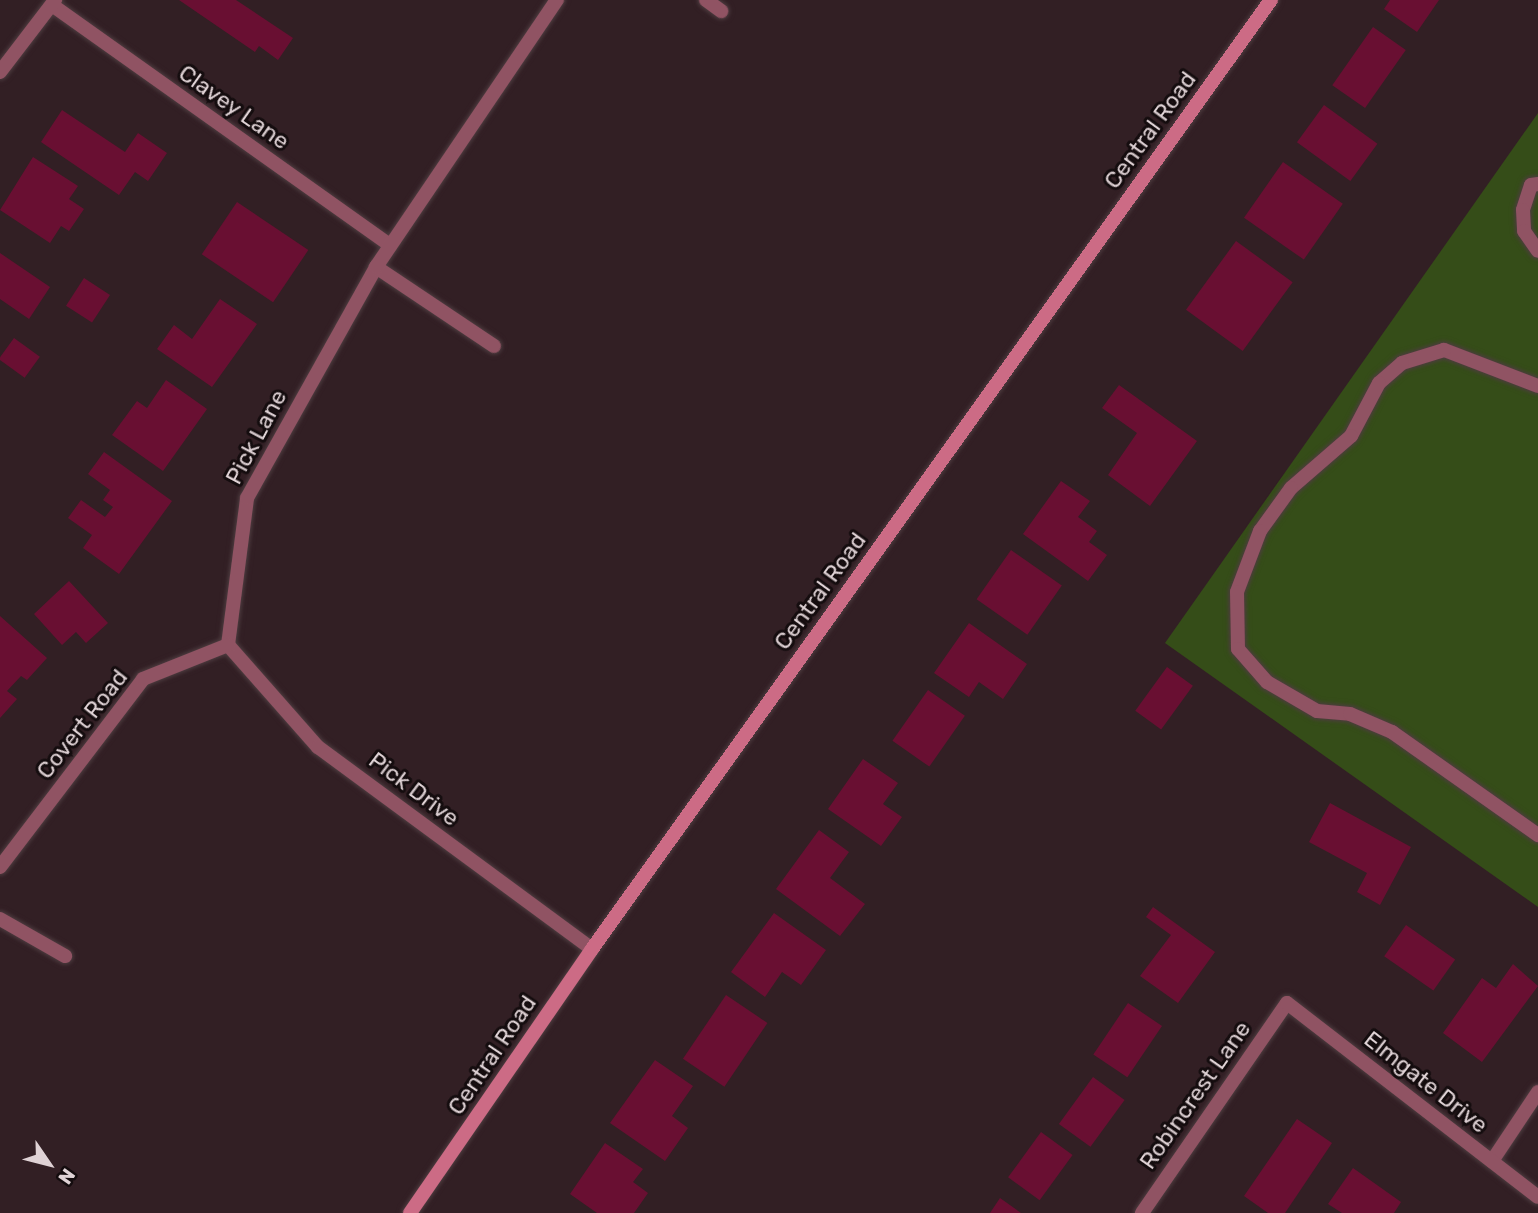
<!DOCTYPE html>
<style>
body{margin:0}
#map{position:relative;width:1538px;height:1213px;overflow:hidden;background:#321f24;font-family:Rubik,sans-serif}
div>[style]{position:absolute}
.green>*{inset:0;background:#354d18}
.building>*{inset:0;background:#690f32;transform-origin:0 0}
.roads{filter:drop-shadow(0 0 2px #4e3c40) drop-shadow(0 0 2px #4e3c40)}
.lane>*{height:14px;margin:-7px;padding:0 7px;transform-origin:7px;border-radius:7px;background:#905363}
.street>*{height:14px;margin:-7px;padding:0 7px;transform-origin:7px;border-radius:7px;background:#905363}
.secondary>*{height:14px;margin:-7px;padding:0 7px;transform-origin:7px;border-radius:7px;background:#cc6b85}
span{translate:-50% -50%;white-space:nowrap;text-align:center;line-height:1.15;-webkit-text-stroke:6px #140c0e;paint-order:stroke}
.street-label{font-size:23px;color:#dfd2d5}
.north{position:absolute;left:14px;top:1129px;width:70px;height:70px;-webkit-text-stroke:5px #140c0e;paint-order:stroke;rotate:125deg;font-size:19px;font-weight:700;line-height:28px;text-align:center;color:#dfd2d5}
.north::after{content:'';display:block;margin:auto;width:24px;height:32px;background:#dfd2d5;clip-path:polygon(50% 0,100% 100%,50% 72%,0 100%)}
</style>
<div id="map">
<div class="green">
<div style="clip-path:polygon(1538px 113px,1538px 907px,1165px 643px)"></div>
</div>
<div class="building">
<div style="clip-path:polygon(179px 0,236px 0,293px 38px,278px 60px,259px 46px,255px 52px)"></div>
<div style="clip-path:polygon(1390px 0,1439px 0,1417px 32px,1384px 9px)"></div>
<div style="left:1373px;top:27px;width:40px;height:71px;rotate:35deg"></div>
<div style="left:1324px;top:105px;width:66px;height:46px;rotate:36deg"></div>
<div style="clip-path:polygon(62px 110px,125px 152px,138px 133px,167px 153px,148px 181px,135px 172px,119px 195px,41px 142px)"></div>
<div style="clip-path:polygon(33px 157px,78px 186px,69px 199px,84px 209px,69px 231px,61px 226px,50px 243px,0 210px)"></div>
<div style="left:1283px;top:162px;width:73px;height:68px;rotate:35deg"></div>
<div style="left:237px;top:202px;width:86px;height:63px;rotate:34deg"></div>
<div style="left:1236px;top:241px;width:70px;height:85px;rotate:36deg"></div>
<div style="clip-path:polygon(0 253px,50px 287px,29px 319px,0 299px)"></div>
<div style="left:84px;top:278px;width:31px;height:33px;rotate:33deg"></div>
<div style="clip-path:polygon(220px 299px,257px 324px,212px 387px,157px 349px,174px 325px,192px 339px)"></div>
<div style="left:14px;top:338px;width:32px;height:26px;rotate:36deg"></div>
<div style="clip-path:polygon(166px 380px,207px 409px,163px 471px,112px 435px,137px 401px,147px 408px)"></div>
<div style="clip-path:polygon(1119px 385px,1197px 441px,1150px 506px,1108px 475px,1137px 433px,1102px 408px)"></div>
<div style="clip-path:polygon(104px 452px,172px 501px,119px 574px,83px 548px,92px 535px,68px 518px,81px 500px,105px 517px,113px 507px,103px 500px,110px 490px,88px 474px)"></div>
<div style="clip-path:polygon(1061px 481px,1090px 501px,1078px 517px,1097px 531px,1089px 542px,1107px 555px,1088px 581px,1023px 534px)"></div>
<div style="left:1011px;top:550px;width:62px;height:60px;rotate:35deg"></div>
<div style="clip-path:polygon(69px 581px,108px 623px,86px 643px,76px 632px,62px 645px,34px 614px)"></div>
<div style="clip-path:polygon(0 616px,47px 658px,27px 680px,21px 676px,7px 691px,17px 699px,0 718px)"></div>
<div style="clip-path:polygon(969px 623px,1027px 664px,1003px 699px,979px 682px,969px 697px,934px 673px)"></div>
<div style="left:1167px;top:667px;width:32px;height:54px;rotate:36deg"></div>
<div style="left:928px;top:690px;width:45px;height:62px;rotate:35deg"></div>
<div style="clip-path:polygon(863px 759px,898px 783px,883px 804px,902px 817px,881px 846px,828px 809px)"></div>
<div style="clip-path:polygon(1330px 803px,1411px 847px,1380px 905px,1357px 892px,1367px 873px,1309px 842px)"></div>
<div style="clip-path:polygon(819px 830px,849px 852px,830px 878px,865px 904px,840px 936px,776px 889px)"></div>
<div style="clip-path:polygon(1153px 907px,1215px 952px,1178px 1003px,1140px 976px,1171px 935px,1146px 917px)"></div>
<div style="clip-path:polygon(774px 913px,826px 950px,801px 985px,782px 972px,765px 997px,731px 972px)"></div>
<div style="left:1406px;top:925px;width:60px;height:38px;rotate:35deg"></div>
<div style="clip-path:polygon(1513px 964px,1538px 986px,1482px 1062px,1443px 1033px,1482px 978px,1496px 988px)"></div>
<div style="left:726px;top:995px;width:50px;height:77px;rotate:34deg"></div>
<div style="left:1128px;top:1003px;width:41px;height:62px;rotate:34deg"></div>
<div style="clip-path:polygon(655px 1060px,693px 1086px,672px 1116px,688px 1128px,665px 1161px,610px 1123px)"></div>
<div style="left:1093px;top:1077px;width:39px;height:58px;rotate:36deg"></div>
<div style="clip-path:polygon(1297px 1119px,1332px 1143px,1285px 1213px,1268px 1213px,1244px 1196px)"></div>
<div style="left:1041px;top:1132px;width:39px;height:56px;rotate:36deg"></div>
<div style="clip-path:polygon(605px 1143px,643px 1169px,633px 1182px,648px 1193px,634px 1213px,597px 1213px,570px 1194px)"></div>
<div style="clip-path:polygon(1353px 1168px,1401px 1202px,1394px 1213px,1342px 1213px,1328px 1204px)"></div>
<div style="clip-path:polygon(1000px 1198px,1021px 1213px,990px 1213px)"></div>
</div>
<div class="roads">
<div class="lane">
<div style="left:1538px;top:184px;width:7px;rotate:172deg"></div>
<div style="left:1531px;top:185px;width:26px;rotate:108deg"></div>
<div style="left:1523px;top:210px;width:21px;rotate:87deg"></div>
<div style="left:1524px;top:231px;width:24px;rotate:55deg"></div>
<div style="left:1538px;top:386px;width:101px;rotate:-159deg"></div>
<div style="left:1444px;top:350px;width:44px;rotate:162.8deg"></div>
<div style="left:1402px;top:363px;width:30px;rotate:139deg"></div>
<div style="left:1379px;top:383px;width:60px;rotate:117.8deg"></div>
<div style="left:1351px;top:436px;width:79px;rotate:139.1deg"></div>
<div style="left:1291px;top:488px;width:53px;rotate:125.8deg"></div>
<div style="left:1260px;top:531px;width:65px;rotate:110.7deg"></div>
<div style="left:1237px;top:592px;width:57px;rotate:89deg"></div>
<div style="left:1238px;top:649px;width:44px;rotate:48.7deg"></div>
<div style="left:1267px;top:682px;width:58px;rotate:30.1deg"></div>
<div style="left:1317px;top:711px;width:33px;rotate:5deg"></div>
<div style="left:1350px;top:714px;width:46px;rotate:23.2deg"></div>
<div style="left:1392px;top:732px;width:179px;rotate:35.2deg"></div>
</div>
<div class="street">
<div style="left:706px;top:0;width:19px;rotate:36deg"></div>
<div style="left:52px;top:5px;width:415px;rotate:35.4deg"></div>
<div style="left:0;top:72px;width:91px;rotate:-52.6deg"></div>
<div style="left:376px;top:267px;width:142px;rotate:33.8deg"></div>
<div style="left:228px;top:645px;width:148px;rotate:-82.6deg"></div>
<div style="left:247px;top:498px;width:265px;rotate:-60.8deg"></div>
<div style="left:376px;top:267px;width:323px;rotate:-55.9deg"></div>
<div style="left:228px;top:645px;width:136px;rotate:48.6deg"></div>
<div style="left:318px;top:747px;width:340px;rotate:36.4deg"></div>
<div style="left:0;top:867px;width:236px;rotate:-52.7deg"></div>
<div style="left:143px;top:679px;width:92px;rotate:-21.8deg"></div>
<div style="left:0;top:919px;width:75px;rotate:29.6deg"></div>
<div style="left:1492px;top:1161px;width:83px;rotate:-56.3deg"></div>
<div style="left:1142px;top:1213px;width:255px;rotate:-55.4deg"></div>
<div style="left:1287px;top:1003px;width:317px;rotate:37.7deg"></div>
</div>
<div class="secondary">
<div style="left:410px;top:1213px;width:321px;rotate:-55.4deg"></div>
<div style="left:592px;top:949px;width:1167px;rotate:-54.42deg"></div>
</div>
</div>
<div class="street-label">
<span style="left:234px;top:107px;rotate:35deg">Clavey Lane</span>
<span style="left:1150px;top:130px;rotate:-54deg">Central Road</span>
<span style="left:256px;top:437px;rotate:-62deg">Pick Lane</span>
<span style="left:820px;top:591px;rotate:-54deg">Central Road</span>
<span style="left:82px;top:724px;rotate:-52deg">Covert Road</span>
<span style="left:414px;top:789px;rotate:37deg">Pick Drive</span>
<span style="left:492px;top:1055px;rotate:-56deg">Central Road</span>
<span style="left:1426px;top:1082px;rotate:38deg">Elmgate Drive</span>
<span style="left:1195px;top:1095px;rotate:-55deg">Robincrest Lane</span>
</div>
<div class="north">N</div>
</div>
